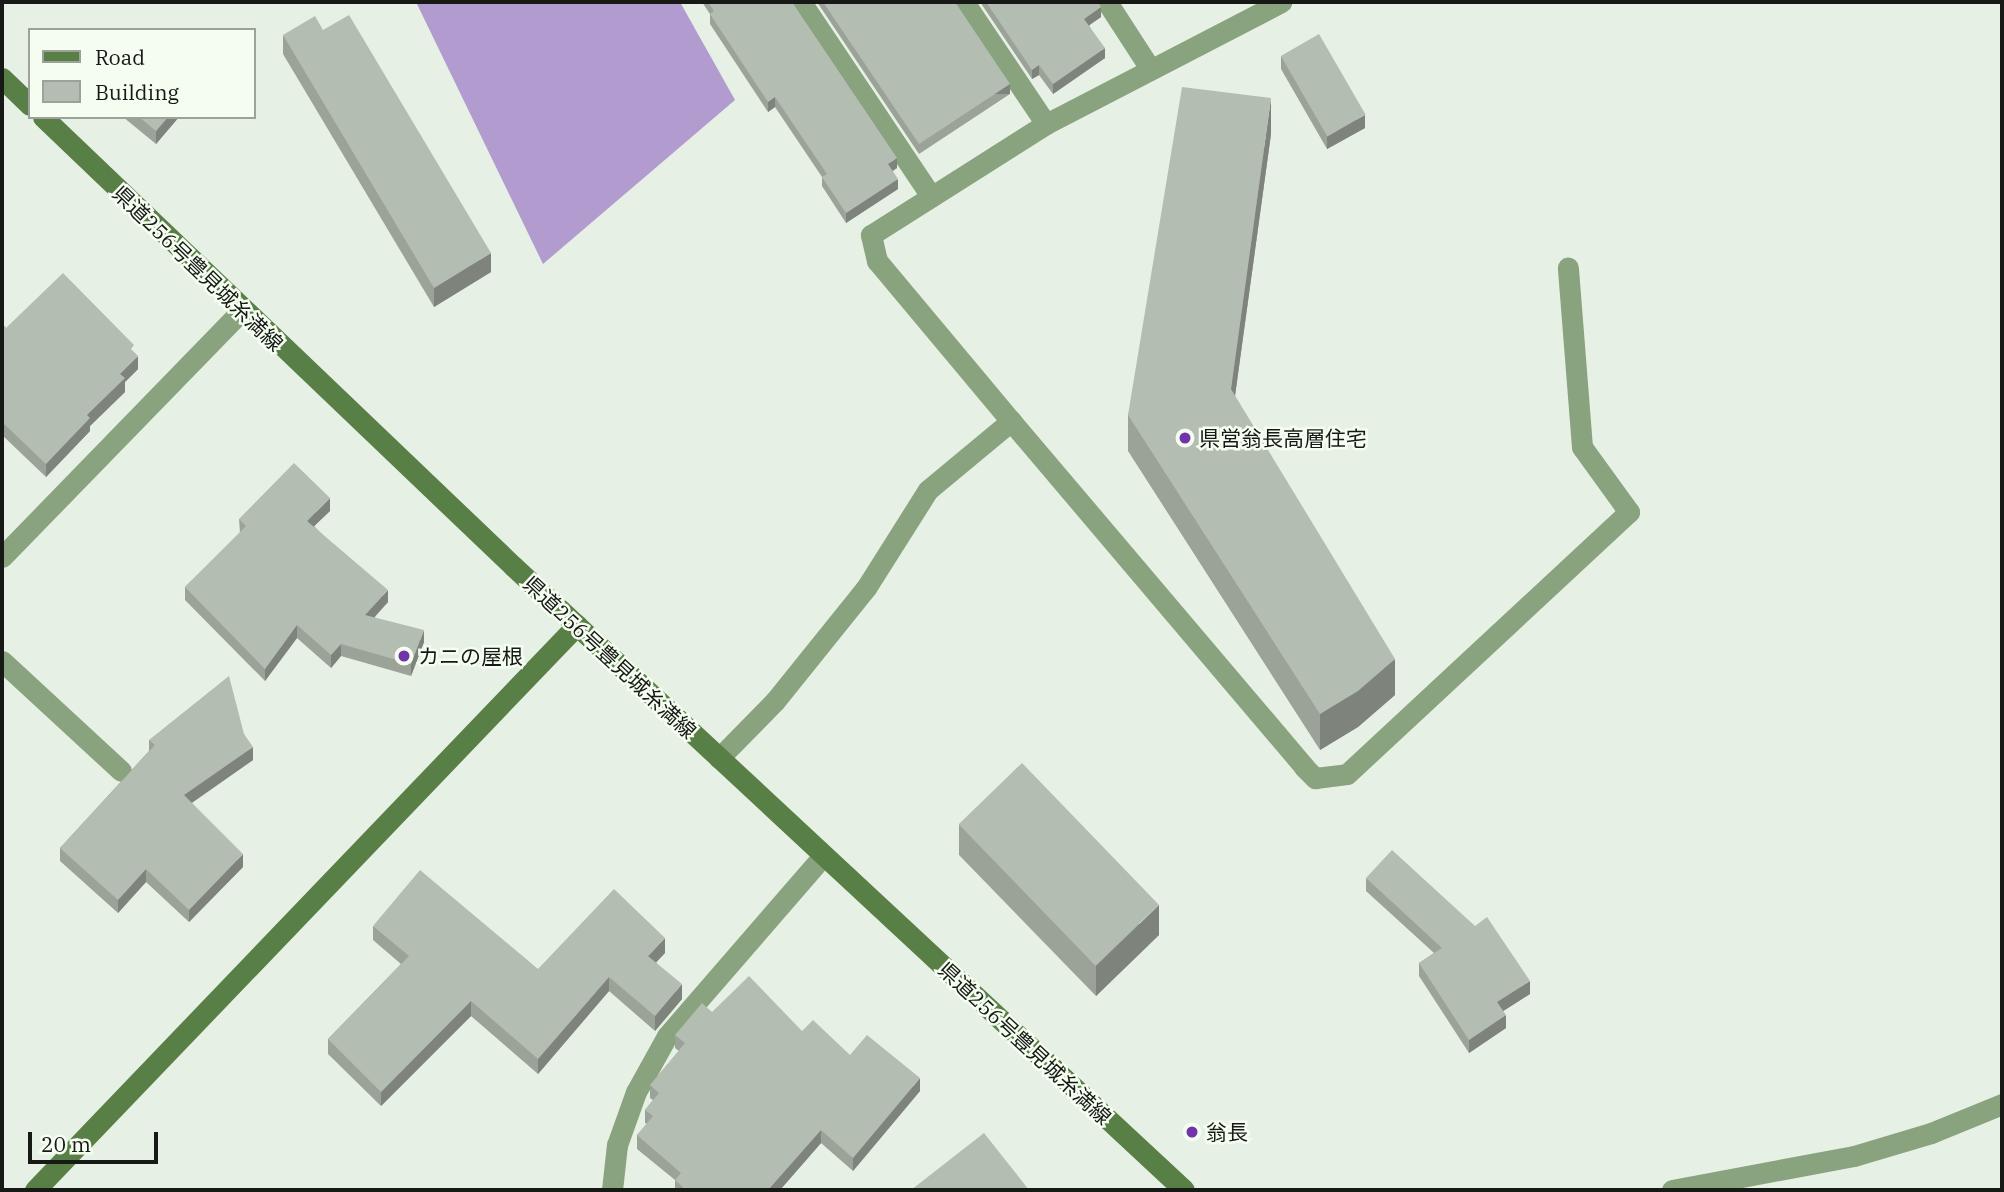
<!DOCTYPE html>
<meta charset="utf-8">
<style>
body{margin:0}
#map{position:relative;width:2004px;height:1192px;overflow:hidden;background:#e7f0e4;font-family:"IBM Plex Serif","Noto Sans JP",serif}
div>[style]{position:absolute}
.forest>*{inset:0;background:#b19bcf}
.street>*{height:21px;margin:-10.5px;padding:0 10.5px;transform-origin:10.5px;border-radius:10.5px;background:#88a37d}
.secondary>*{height:21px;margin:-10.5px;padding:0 10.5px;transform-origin:10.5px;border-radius:10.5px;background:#587f46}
.wall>*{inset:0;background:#9ba398}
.shaded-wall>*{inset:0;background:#7e847c;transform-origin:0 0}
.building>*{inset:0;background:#b4bdb1;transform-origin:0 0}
.dots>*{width:19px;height:19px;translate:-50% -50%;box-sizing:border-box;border:4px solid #f5fdf1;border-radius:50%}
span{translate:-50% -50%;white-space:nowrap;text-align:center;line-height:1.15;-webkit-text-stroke:5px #f5fdf1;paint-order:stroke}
.street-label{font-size:21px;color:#161915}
.poi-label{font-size:21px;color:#161915}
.left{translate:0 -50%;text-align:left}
.frame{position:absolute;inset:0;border:4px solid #161915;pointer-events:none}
.legend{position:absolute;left:28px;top:28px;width:228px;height:91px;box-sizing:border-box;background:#f5fdf1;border:2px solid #9ca299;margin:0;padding:9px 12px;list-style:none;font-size:21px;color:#161915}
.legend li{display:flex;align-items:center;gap:14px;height:35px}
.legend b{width:35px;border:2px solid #9ca299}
.scale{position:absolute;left:28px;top:1132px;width:130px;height:32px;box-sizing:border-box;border:4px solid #161915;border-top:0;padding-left:9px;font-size:21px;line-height:24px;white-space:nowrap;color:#161915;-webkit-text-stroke:5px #f5fdf1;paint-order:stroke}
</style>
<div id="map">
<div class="forest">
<div style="clip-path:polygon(416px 2px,680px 2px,735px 100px,543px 264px)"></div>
</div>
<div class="street">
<div style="left:801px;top:2px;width:234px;rotate:56.2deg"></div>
<div style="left:964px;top:2px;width:147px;rotate:56.1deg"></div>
<div style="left:1107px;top:2px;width:77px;rotate:57.1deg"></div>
<div style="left:1011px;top:421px;width:453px;rotate:49.7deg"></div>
<div style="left:1304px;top:767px;width:16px;rotate:45deg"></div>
<div style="left:1315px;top:778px;width:32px;rotate:-7deg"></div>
<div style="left:1347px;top:774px;width:385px;rotate:-42.9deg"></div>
<div style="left:1629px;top:512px;width:80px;rotate:-125.9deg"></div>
<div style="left:1582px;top:447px;width:180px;rotate:-94.5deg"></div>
<div style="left:2px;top:557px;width:343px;rotate:-45.8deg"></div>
<div style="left:2px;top:661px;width:162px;rotate:42.7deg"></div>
<div style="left:719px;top:758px;width:80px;rotate:-45.5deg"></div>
<div style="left:775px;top:701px;width:145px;rotate:-51.2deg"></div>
<div style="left:866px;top:588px;width:116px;rotate:-57.7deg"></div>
<div style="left:928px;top:490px;width:108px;rotate:-39.7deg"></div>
<div style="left:1011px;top:421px;width:209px;rotate:-129.9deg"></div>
<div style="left:877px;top:261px;width:27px;rotate:-103deg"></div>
<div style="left:871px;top:235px;width:207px;rotate:-32.4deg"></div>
<div style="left:1046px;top:124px;width:265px;rotate:-27.4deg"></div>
<div style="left:612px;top:1190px;width:45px;rotate:-83.7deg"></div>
<div style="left:617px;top:1145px;width:56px;rotate:-70.3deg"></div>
<div style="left:636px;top:1092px;width:64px;rotate:-61deg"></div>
<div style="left:667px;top:1036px;width:238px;rotate:-49.1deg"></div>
<div style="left:1672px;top:1190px;width:185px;rotate:-10.6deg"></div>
<div style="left:1854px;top:1156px;width:80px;rotate:-16.6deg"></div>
<div style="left:1931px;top:1133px;width:77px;rotate:-22.2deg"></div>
</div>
<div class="secondary">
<div style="left:2px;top:78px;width:39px;rotate:44deg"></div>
<div style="left:43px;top:117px;width:650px;rotate:43.69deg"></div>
<div style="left:513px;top:566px;width:916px;rotate:42.92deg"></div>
<div style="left:35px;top:1190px;width:783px;rotate:-46.19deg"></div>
</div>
<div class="wall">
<div style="clip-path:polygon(702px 2px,792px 2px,897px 168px,893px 171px,898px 189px,846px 223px,822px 186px,822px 177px,775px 107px,768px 112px,710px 24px,710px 14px)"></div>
<div style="clip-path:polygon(817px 2px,955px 2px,1010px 94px,919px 154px)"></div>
<div style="clip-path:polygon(980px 2px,1098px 2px,1101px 17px,1089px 25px,1105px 58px,1053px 94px,1039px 75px,1032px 79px)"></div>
<div style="clip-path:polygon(283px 35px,491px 272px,434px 307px,283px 54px)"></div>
<div style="clip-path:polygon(1281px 56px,1365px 128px,1327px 149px,1281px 69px)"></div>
<div style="clip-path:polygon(123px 117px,179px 117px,156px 144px)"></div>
<div style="clip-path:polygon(1271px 134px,1235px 396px,1395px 695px,1358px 727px,1320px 750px,1128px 451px,1128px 415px)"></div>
<div style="clip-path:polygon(2px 324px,6px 328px,134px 352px,138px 369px,125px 382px,125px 392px,90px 426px,90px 431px,46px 477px,2px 435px)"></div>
<div style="clip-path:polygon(330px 511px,314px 526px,388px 602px,374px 617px,424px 642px,411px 676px,341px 656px,331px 668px,297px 638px,265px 681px,185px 600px,185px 587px,240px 533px,239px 519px)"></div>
<div style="clip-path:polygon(244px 734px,253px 760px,192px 803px,243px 867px,189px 922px,146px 882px,118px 913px,60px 861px,60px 848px,149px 751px,149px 740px)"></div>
<div style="clip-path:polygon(959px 824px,1159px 935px,1096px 996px,959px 855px)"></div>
<div style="clip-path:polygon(1366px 878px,1530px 994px,1503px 1011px,1506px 1028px,1469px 1053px,1419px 976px,1419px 963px,1434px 953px,1366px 891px)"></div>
<div style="clip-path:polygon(373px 926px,538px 969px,665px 953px,656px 962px,682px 999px,655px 1031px,609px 991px,538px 1074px,471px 1016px,381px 1106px,328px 1054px,328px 1039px,401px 964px,373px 940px)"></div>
<div style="clip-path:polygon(712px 1012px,802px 1031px,920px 1091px,853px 1171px,821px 1143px,780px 1190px,675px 1190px,675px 1180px,637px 1149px,637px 1135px,647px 1124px,645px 1123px,645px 1110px,653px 1100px,650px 1098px,650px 1085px,679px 1051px,675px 1048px,675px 1035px)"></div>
</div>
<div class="shaded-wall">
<div style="clip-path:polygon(1101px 7px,1101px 17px,1084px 29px,1084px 19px)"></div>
<div style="clip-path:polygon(1105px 48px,1105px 58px,1053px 94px,1053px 84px)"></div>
<div style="clip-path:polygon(1039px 65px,1039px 75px,1032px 79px,1032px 70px)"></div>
<div style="left:1010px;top:84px;width:10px;height:109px;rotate:90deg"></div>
<div style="clip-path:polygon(775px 97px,775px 107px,768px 112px,768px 102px)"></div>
<div style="clip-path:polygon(1271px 98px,1271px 134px,1231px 425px,1231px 389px)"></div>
<div style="clip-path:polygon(1365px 115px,1365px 128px,1327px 149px,1327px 136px)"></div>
<div style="clip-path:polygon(168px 117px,179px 117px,156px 144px,156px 131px)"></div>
<div style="clip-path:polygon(897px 158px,897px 168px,888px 173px,888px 164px)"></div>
<div style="clip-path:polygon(898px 179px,898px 189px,846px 223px,846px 213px)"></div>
<div style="clip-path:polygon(491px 253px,491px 272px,434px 307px,434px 288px)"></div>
<div style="clip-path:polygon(138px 356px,138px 369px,125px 382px,125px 392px,90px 426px,90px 431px,46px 477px,46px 464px,87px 415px,120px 374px)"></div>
<div style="clip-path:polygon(330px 498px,330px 511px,307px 533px,307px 521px)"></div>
<div style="clip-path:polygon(388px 590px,388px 602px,365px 628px,365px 615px)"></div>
<div style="clip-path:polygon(297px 625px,297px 638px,265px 681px,265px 669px)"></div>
<div style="clip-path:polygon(424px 630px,424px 642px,411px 676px,411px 664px)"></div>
<div style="clip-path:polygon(341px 644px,341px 656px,331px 668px,331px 655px)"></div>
<div style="clip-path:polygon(1395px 659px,1395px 695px,1358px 727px,1320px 750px,1320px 714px)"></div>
<div style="clip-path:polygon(253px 747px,253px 760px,184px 808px,184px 795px)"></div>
<div style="clip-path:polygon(243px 854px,243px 867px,189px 922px,189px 910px)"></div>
<div style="clip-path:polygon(146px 869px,146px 882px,118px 913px,118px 900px)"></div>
<div style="clip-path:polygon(1159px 905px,1159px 935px,1096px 996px,1096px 966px)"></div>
<div style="clip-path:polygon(665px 938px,665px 953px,648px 971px,648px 956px)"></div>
<div style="clip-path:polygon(609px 977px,609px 991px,538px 1074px,538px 1059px)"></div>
<div style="clip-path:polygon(1530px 981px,1530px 994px,1497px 1015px,1497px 1002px)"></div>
<div style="clip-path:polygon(682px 984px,682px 999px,655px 1031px,655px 1016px)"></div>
<div style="clip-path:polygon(471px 1001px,471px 1016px,381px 1106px,381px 1092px)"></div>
<div style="clip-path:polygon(1506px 1015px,1506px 1028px,1469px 1053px,1469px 1040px)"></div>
<div style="clip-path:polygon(920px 1078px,920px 1091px,853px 1171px,853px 1158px)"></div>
<div style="clip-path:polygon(821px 1130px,821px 1143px,780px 1190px,768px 1190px)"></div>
</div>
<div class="building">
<div style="clip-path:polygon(708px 2px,792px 2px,897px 158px,888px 164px,898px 179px,846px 213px,822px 177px,827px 174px,775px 97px,768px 102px,710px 14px,714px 11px)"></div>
<div style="clip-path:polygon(823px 2px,955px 2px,1010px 84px,919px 144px)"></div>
<div style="clip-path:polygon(986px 2px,1098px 2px,1101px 7px,1084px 19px,1105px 48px,1053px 84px,1039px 65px,1032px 70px)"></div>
<div style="clip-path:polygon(349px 15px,491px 253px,434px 288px,283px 35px,315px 16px,323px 30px)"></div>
<div style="left:1319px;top:34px;width:93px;height:44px;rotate:60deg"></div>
<div style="clip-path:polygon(1182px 87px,1271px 98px,1231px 389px,1395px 659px,1358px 691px,1320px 714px,1128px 415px)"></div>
<div style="clip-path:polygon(139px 117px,168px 117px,156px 131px)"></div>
<div style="clip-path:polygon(63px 273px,134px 345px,131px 349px,138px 356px,120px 374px,125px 378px,87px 415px,90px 418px,46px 464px,2px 422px,2px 324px,6px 328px)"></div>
<div style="clip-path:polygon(294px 463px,330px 498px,307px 521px,388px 590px,365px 615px,424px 630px,411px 664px,341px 644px,331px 655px,297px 625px,265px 669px,185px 587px,246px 526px,239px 519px)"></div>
<div style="clip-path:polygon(229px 676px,244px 734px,253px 747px,184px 795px,243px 854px,189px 910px,146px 869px,118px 900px,60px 848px,155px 745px,149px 740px)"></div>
<div style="left:1022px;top:763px;width:197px;height:88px;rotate:46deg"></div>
<div style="clip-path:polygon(1392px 850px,1475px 926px,1487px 917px,1530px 981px,1497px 1002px,1506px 1015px,1469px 1040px,1419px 963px,1442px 948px,1366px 878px)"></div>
<div style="clip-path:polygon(420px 870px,538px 969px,614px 889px,665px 938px,648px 956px,682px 984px,655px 1016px,609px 977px,538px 1059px,471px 1001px,381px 1092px,328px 1039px,409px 956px,373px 926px)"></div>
<div style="clip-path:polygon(749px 976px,802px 1031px,813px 1020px,850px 1055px,867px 1035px,920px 1078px,853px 1158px,821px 1130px,768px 1190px,686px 1190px,675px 1180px,681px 1173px,637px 1135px,653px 1116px,645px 1110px,659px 1093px,650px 1085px,685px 1043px,675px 1035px,702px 1003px,712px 1012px)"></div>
<div style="clip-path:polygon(984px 1133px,1029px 1190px,911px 1190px)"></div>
</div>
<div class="dots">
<div style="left:1185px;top:438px;background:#7134a9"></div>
<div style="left:404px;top:656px;background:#7134a9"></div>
<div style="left:1192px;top:1132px;background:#7134a9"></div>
</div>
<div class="street-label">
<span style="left:198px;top:268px;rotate:44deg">県道256号豊見城糸満線</span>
<span style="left:610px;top:657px;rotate:43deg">県道256号豊見城糸満線</span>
<span style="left:1025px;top:1043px;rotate:43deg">県道256号豊見城糸満線</span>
</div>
<div class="poi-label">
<span class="left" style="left:1199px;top:438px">県営翁長高層住宅</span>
<span class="left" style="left:418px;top:656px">カニの屋根</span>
<span class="left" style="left:1206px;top:1132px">翁長</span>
</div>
<div class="frame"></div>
<ul class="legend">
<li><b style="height:9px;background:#587f46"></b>Road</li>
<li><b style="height:19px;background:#b4bdb1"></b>Building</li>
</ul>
<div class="scale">20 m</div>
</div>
